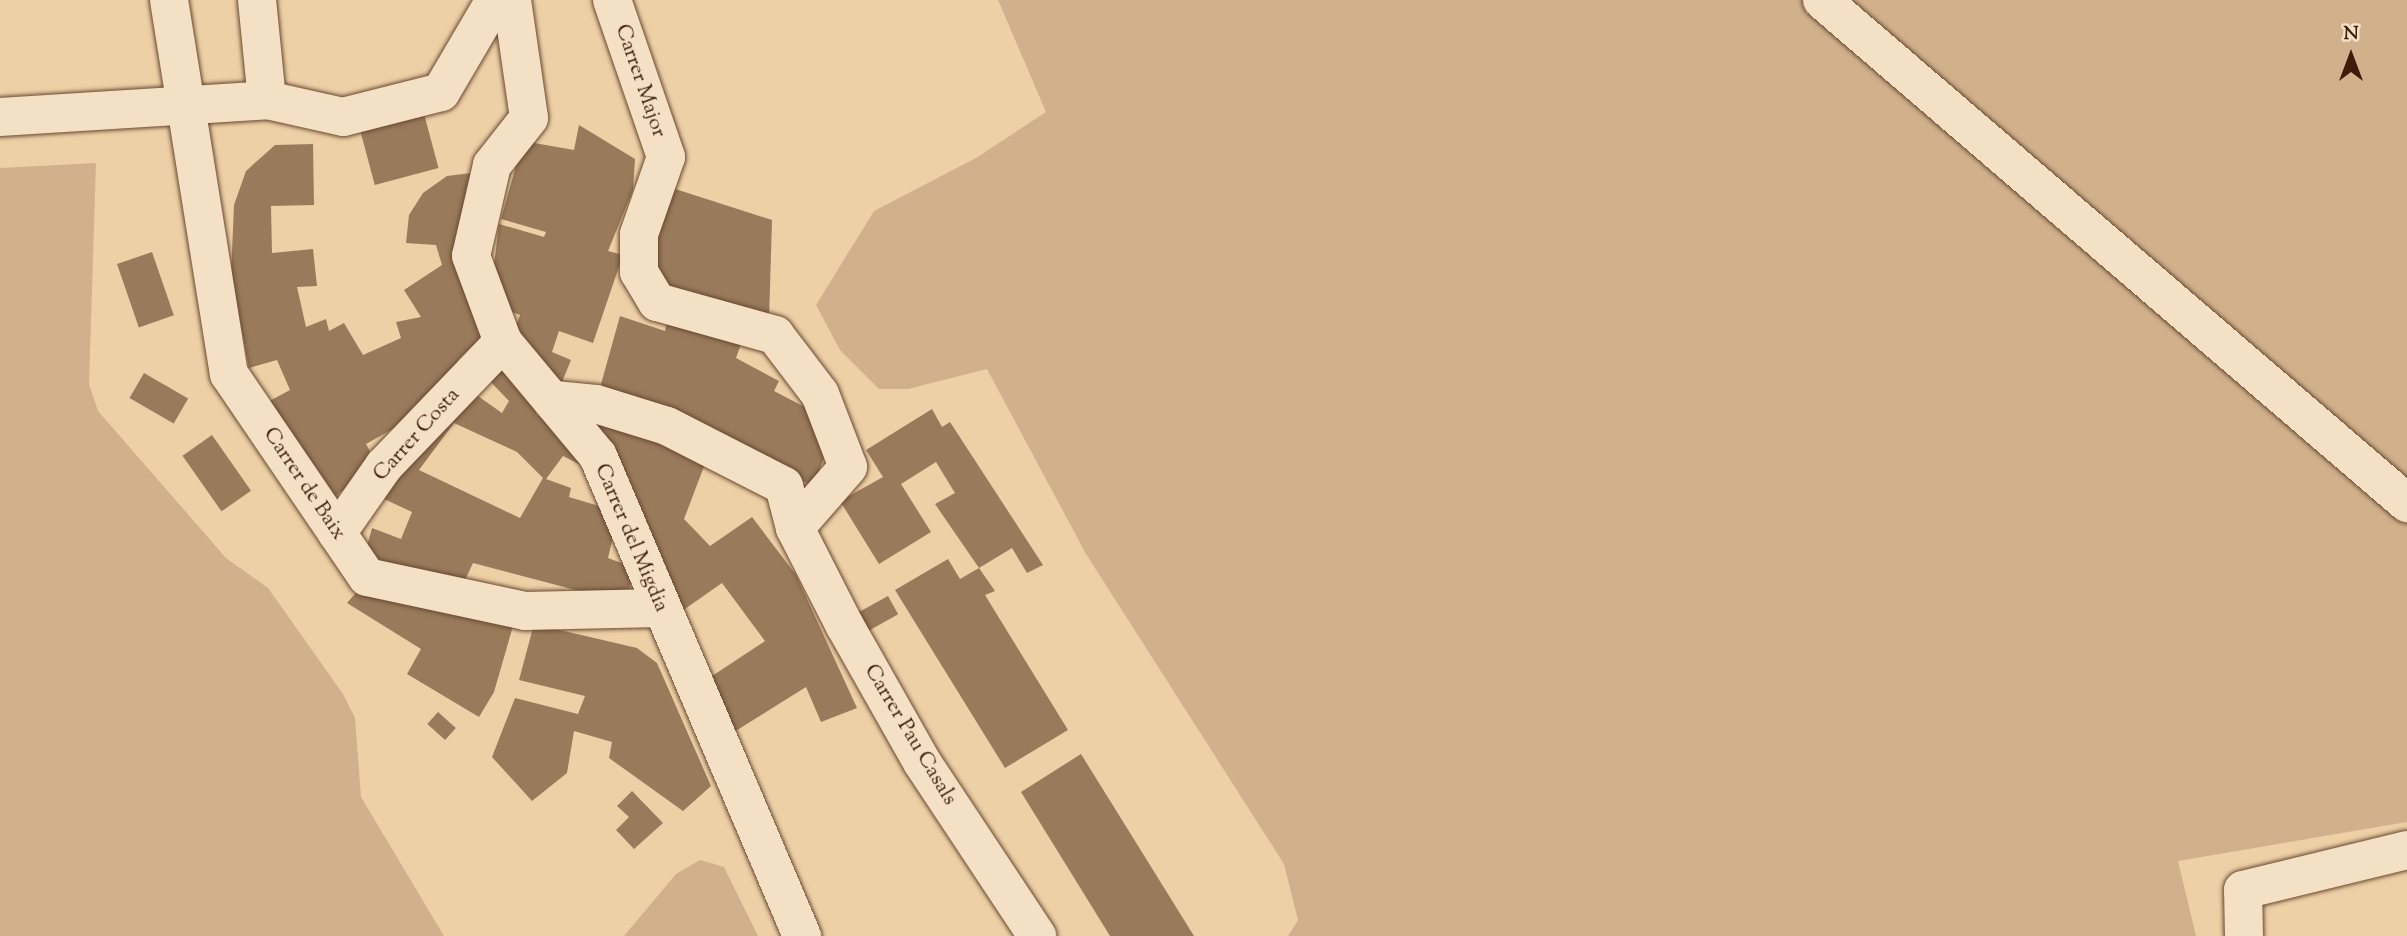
<!DOCTYPE html>
<style>
body{margin:0}
#map{position:relative;width:2407px;height:936px;overflow:hidden;background:#eed0a6;font-family:"Sorts Mill Goudy",serif}
div>[style]{position:absolute}
.green>*{inset:0;background:#d0b18b}
.building>*{inset:0;background:#997a5b;transform-origin:0 0}
.roads{filter:drop-shadow(0 0 2px #694931) drop-shadow(0 0 2px #694931)}
.minor>*{height:38px;margin:-19px;padding:0 19px;transform-origin:19px;border-radius:19px;background:#f4e0c5}
span{translate:-50% -50%;white-space:nowrap;text-align:center;line-height:1.15;-webkit-text-stroke:5px #f4e0c5;paint-order:stroke}
.street-label{font-size:21px;color:#3d1c0a}
.north{position:absolute;left:2316px;top:21px;width:70px;height:70px;-webkit-text-stroke:5px #f4e0c5;paint-order:stroke;rotate:0deg;font-size:19px;font-weight:700;line-height:28px;text-align:center;color:#3d1c0a}
.north::after{content:'';display:block;margin:auto;width:24px;height:32px;background:#3d1c0a;clip-path:polygon(50% 0,100% 100%,50% 72%,0 100%)}
</style>
<div id="map">
<div class="green">
<div style="clip-path:polygon(998px 0,2407px 0,2407px 822px,2178px 861px,2196px 936px,1288px 936px,1298px 920px,1284px 864px,1086px 554px,987px 369px,908px 389px,879px 389px,840px 350px,816px 305px,874px 211px,976px 158px,1046px 112px)"></div>
<div style="clip-path:polygon(96px 163px,89px 384px,98px 411px,226px 558px,268px 588px,343px 694px,355px 718px,361px 797px,444px 936px,0 936px,0 168px)"></div>
<div style="clip-path:polygon(700px 860px,724px 867px,758px 936px,624px 936px,676px 874px)"></div>
</div>
<div class="building">
<div style="left:423px;top:110px;width:60px;height:66px;rotate:75deg"></div>
<div style="clip-path:polygon(579px 125px,635px 159px,633px 190px,608px 251px,623px 255px,593px 343px,559px 331px,552px 352px,571px 360px,562px 382px,512px 337px,520px 315px,502px 308px,493px 273px,499px 224px,544px 237px,546px 232px,501px 219px,523px 141px,574px 150px)"></div>
<div style="clip-path:polygon(313px 144px,314px 205px,271px 206px,272px 253px,313px 249px,317px 286px,297px 287px,306px 327px,326px 319px,329px 331px,344px 323px,363px 355px,401px 338px,396px 322px,421px 317px,404px 290px,442px 265px,436px 245px,406px 243px,409px 215px,423px 193px,447px 176px,479px 172px,493px 325px,458px 360px,454px 379px,407px 421px,366px 444px,377px 464px,330px 500px,264px 404px,290px 390px,277px 360px,249px 368px,231px 275px,234px 205px,246px 171px,275px 145px)"></div>
<div style="clip-path:polygon(666px 186px,772px 220px,769px 321px,651px 279px)"></div>
<div style="left:152px;top:252px;width:67px;height:37px;rotate:71deg"></div>
<div style="clip-path:polygon(620px 316px,665px 331px,668px 316px,742px 341px,736px 358px,779px 381px,774px 391px,820px 415px,832px 438px,813px 486px,710px 434px,611px 402px,601px 384px)"></div>
<div style="clip-path:polygon(evenodd,502px 358px,539px 396px,536px 414px,584px 448px,579px 464px,563px 456px,546px 479px,571px 488px,569px 497px,619px 512px,608px 558px,635px 568px,625px 603px,473px 563px,460px 591px,363px 561px,372px 528px,401px 539px,412px 512px,382px 498px,468px 389px,502px 413px,509px 401px,484px 375px,502px 358px,454px 423px,517px 452px,543px 478px,520px 518px,419px 470px,454px 423px)"></div>
<div style="left:144px;top:373px;width:51px;height:29px;rotate:30deg"></div>
<div style="clip-path:polygon(932px 409px,942px 427px,950px 422px,1043px 565px,1027px 573px,1012px 548px,979px 568px,995px 591px,985px 595px,1068px 730px,1005px 768px,895px 590px,948px 559px,960px 579px,979px 568px,935px 504px,955px 493px,936px 462px,901px 484px,931px 532px,879px 564px,840px 501px,883px 477px,866px 450px)"></div>
<div style="clip-path:polygon(593px 411px,708px 456px,684px 519px,710px 546px,752px 517px,796px 575px,857px 708px,821px 722px,806px 687px,726px 737px,706px 680px,765px 641px,722px 583px,682px 611px,628px 477px,587px 425px)"></div>
<div style="left:212px;top:435px;width:68px;height:36px;rotate:55deg"></div>
<div style="clip-path:polygon(367px 580px,513px 626px,494px 692px,479px 717px,407px 674px,421px 649px,347px 603px)"></div>
<div style="left:888px;top:596px;width:21px;height:44px;rotate:61deg"></div>
<div style="clip-path:polygon(534px 624px,637px 648px,657px 663px,711px 786px,683px 811px,609px 758px,612px 742px,574px 731px,567px 773px,532px 801px,492px 757px,515px 698px,578px 714px,585px 696px,519px 680px)"></div>
<div style="left:438px;top:712px;width:24px;height:16px;rotate:42deg"></div>
<div style="clip-path:polygon(1081px 754px,1194px 936px,1110px 936px,1021px 792px)"></div>
<div style="clip-path:polygon(632px 791px,663px 823px,634px 849px,616px 830px,629px 817px,617px 806px)"></div>
</div>
<div class="roads">
<div class="minor">
<div style="left:169px;top:0;width:379px;rotate:80.9deg"></div>
<div style="left:229px;top:374px;width:245px;rotate:55.8deg"></div>
<div style="left:367px;top:577px;width:162px;rotate:12.1deg"></div>
<div style="left:525px;top:611px;width:136px;rotate:-1.3deg"></div>
<div style="left:257px;top:0;width:100px;rotate:84.3deg"></div>
<div style="left:512px;top:0;width:119px;rotate:81.8deg"></div>
<div style="left:529px;top:118px;width:60px;rotate:128.2deg"></div>
<div style="left:492px;top:165px;width:93px;rotate:103deg"></div>
<div style="left:471px;top:256px;width:92px;rotate:69.6deg"></div>
<div style="left:503px;top:342px;width:148px;rotate:50.2deg"></div>
<div style="left:598px;top:456px;width:522px;rotate:66.97deg"></div>
<div style="left:612px;top:0;width:166px;rotate:71deg"></div>
<div style="left:666px;top:157px;width:82px;rotate:109.3deg"></div>
<div style="left:639px;top:234px;width:38px;rotate:90deg"></div>
<div style="left:639px;top:272px;width:35px;rotate:59deg"></div>
<div style="left:657px;top:302px;width:123px;rotate:15.6deg"></div>
<div style="left:775px;top:335px;width:74px;rotate:52.7deg"></div>
<div style="left:820px;top:394px;width:78px;rotate:69deg"></div>
<div style="left:848px;top:467px;width:81px;rotate:131deg"></div>
<div style="left:1822px;top:0;width:772px;rotate:40.69deg"></div>
<div style="left:0;top:117px;width:268px;rotate:-3.6deg"></div>
<div style="left:267px;top:100px;width:78px;rotate:12.6deg"></div>
<div style="left:343px;top:117px;width:101px;rotate:-14.3deg"></div>
<div style="left:441px;top:92px;width:107px;rotate:-59.6deg"></div>
<div style="left:554px;top:400px;width:42px;rotate:5.4deg"></div>
<div style="left:596px;top:404px;width:74px;rotate:17.2deg"></div>
<div style="left:667px;top:426px;width:131px;rotate:27.1deg"></div>
<div style="left:784px;top:486px;width:43px;rotate:75.3deg"></div>
<div style="left:795px;top:528px;width:110px;rotate:63deg"></div>
<div style="left:845px;top:626px;width:156px;rotate:60.5deg"></div>
<div style="left:922px;top:762px;width:209px;rotate:56.5deg"></div>
<div style="left:337px;top:533px;width:82px;rotate:-55deg"></div>
<div style="left:384px;top:466px;width:172px;rotate:-46.2deg"></div>
<div style="left:2244px;top:936px;width:46px;rotate:-91.2deg"></div>
<div style="left:2243px;top:890px;width:169px;rotate:-13.7deg"></div>
</div>
</div>
<div class="street-label">
<span style="left:640px;top:81px;rotate:71deg">Carrer Major</span>
<span style="left:417px;top:435px;rotate:-48deg">Carrer Costa</span>
<span style="left:304px;top:484px;rotate:56deg">Carrer de Baix</span>
<span style="left:631px;top:538px;rotate:67deg">Carrer del Migdia</span>
<span style="left:910px;top:735px;rotate:59deg">Carrer Pau Casals</span>
</div>
<div class="north">N</div>
</div>
